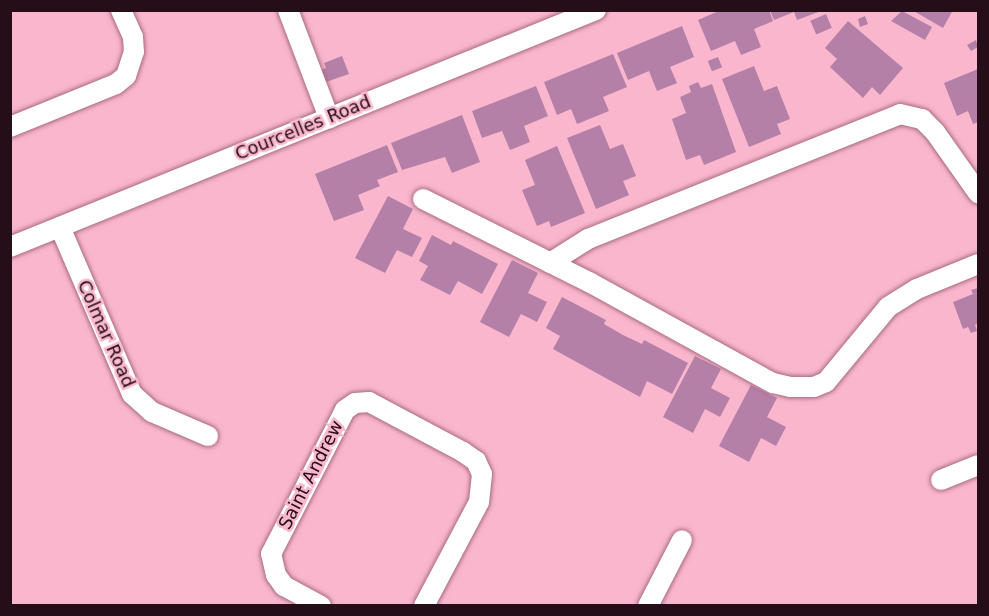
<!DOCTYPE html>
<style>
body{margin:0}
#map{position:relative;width:989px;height:616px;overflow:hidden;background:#f9b6cd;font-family:"DejaVu Sans",sans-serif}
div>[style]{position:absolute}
.building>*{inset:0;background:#b580a7;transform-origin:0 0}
.roads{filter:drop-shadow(0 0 2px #a86b81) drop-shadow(0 0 2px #a86b81)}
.street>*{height:20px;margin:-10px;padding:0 10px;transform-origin:10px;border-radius:10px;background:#fff}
span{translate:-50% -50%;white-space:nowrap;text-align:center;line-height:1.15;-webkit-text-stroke:5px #f9b6cd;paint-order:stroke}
.street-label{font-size:18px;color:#250e17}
.frame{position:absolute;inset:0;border:12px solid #250e17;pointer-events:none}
</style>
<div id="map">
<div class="building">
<div style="clip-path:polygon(721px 10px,769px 10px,773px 21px,754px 29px,761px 47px,741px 55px,735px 41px,711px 51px,698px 20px)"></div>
<div style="clip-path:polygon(770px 10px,821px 10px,821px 11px,797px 20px,794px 12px,774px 20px)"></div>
<div style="clip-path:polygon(912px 10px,953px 10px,943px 28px)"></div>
<div style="clip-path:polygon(902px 11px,932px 27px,925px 40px,891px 21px)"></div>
<div style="left:826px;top:14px;width:15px;height:17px;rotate:67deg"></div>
<div style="clip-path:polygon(865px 16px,868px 24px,860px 27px,858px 19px)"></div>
<div style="clip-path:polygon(848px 21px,903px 68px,880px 95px,872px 87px,863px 98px,830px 67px,837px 59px,825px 48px)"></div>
<div style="clip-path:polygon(682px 26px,694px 57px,670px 67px,677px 83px,657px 91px,649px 71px,628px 80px,617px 53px)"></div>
<div style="clip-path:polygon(976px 40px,978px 47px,971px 51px,967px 45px)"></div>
<div style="clip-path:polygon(613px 54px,627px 87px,603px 97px,609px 111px,577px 124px,571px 109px,557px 115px,544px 82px)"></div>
<div style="clip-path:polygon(342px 56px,349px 74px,323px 83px,318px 71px,326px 68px,324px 63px)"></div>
<div style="left:718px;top:57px;width:11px;height:11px;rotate:68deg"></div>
<div style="clip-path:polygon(754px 66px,764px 91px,777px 86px,790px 119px,777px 124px,781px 134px,749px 147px,722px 79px)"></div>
<div style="clip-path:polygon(978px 69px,978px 122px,973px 124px,968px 111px,957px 116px,944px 83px)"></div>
<div style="clip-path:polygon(698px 82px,701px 88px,712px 84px,736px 152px,704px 165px,700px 155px,686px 160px,672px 119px,686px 113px,680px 97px,691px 92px,689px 86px)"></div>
<div style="clip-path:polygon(536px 86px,548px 116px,524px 126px,530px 142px,510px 150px,502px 131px,482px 138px,472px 111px)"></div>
<div style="clip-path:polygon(462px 115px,480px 162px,452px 173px,445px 157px,402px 170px,391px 143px)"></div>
<div style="clip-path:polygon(600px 125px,610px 149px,623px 144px,636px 176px,623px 181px,629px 195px,596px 209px,567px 138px)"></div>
<div style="clip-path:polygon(387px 145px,398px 172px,377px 180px,380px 186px,358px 195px,364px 210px,334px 221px,315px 174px)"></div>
<div style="clip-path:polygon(557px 146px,585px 213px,551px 227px,549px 221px,537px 226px,522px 190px,535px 185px,525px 160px)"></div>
<div style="clip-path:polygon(388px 196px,413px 209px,403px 229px,422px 238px,412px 257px,397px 250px,385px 273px,355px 258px)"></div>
<div style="clip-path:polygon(432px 235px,451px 245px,453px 241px,498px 264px,482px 294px,458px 281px,450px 295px,420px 280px,428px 266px,419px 261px)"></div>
<div style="clip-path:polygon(512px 260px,538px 273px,528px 293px,547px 302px,537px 322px,521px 314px,509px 337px,480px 322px)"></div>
<div style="clip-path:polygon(978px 288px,978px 323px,975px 325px,977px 331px,971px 333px,968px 327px,963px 329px,953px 302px,973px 294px,971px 290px)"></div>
<div style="clip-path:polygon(562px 297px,606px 320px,604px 324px,623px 335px,642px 344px,644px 340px,688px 363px,672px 394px,647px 381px,640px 397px,553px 349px,560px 336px,546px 328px)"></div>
<div style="clip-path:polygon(695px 356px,721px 369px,711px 388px,730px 398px,720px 417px,705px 409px,693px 433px,663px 417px)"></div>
<div style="clip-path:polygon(751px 385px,777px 398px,767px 417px,786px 427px,776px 446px,761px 438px,749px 462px,719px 446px)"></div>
</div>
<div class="roads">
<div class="street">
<div style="left:288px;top:10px;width:116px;rotate:69.2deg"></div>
<div style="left:10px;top:127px;width:114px;rotate:-22.1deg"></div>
<div style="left:116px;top:84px;width:13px;rotate:-39deg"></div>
<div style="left:126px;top:76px;width:25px;rotate:-72deg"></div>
<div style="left:134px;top:52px;width:15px;rotate:-94deg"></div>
<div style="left:133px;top:37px;width:30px;rotate:-114deg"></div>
<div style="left:423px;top:199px;width:186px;rotate:26.6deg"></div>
<div style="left:589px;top:282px;width:210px;rotate:28.8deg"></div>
<div style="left:773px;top:383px;width:17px;rotate:13deg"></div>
<div style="left:790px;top:387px;width:24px"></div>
<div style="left:814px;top:387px;width:13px;rotate:-23deg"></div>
<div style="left:826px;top:382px;width:97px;rotate:-50.4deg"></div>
<div style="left:888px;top:307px;width:34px;rotate:-32deg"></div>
<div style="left:917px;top:289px;width:66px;rotate:-22.3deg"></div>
<div style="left:60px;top:227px;width:182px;rotate:66.7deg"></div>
<div style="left:132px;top:394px;width:27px;rotate:42deg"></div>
<div style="left:152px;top:412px;width:61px;rotate:23.2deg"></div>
<div style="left:10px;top:247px;width:632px;rotate:-22.02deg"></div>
<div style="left:550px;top:263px;width:45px;rotate:-32.3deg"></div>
<div style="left:588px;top:239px;width:336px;rotate:-21.8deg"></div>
<div style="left:900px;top:114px;width:23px;rotate:13deg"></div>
<div style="left:922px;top:119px;width:18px;rotate:45deg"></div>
<div style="left:935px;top:132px;width:75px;rotate:54.8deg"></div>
<div style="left:941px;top:480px;width:40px;rotate:-22deg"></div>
<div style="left:321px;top:606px;width:42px;rotate:-151.6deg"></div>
<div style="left:284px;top:586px;width:14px;rotate:-126deg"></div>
<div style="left:276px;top:575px;width:22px;rotate:-103deg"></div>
<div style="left:271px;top:554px;width:162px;rotate:-62.8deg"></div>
<div style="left:345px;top:410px;width:12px;rotate:-35deg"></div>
<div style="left:355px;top:403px;width:14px;rotate:-4deg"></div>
<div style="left:369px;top:402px;width:106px;rotate:28deg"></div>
<div style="left:463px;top:452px;width:16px;rotate:35deg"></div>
<div style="left:476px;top:461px;width:14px;rotate:65deg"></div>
<div style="left:482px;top:474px;width:28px;rotate:96deg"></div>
<div style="left:479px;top:502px;width:118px;rotate:117.9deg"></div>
<div style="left:648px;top:606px;width:74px;rotate:-62.7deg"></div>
</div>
</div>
<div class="street-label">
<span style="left:303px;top:128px;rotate:-22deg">Courcelles Road</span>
<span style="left:106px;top:334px;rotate:66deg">Colmar Road</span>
<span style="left:311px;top:475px;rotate:-63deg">Saint Andrew</span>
</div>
<div class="frame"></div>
</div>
